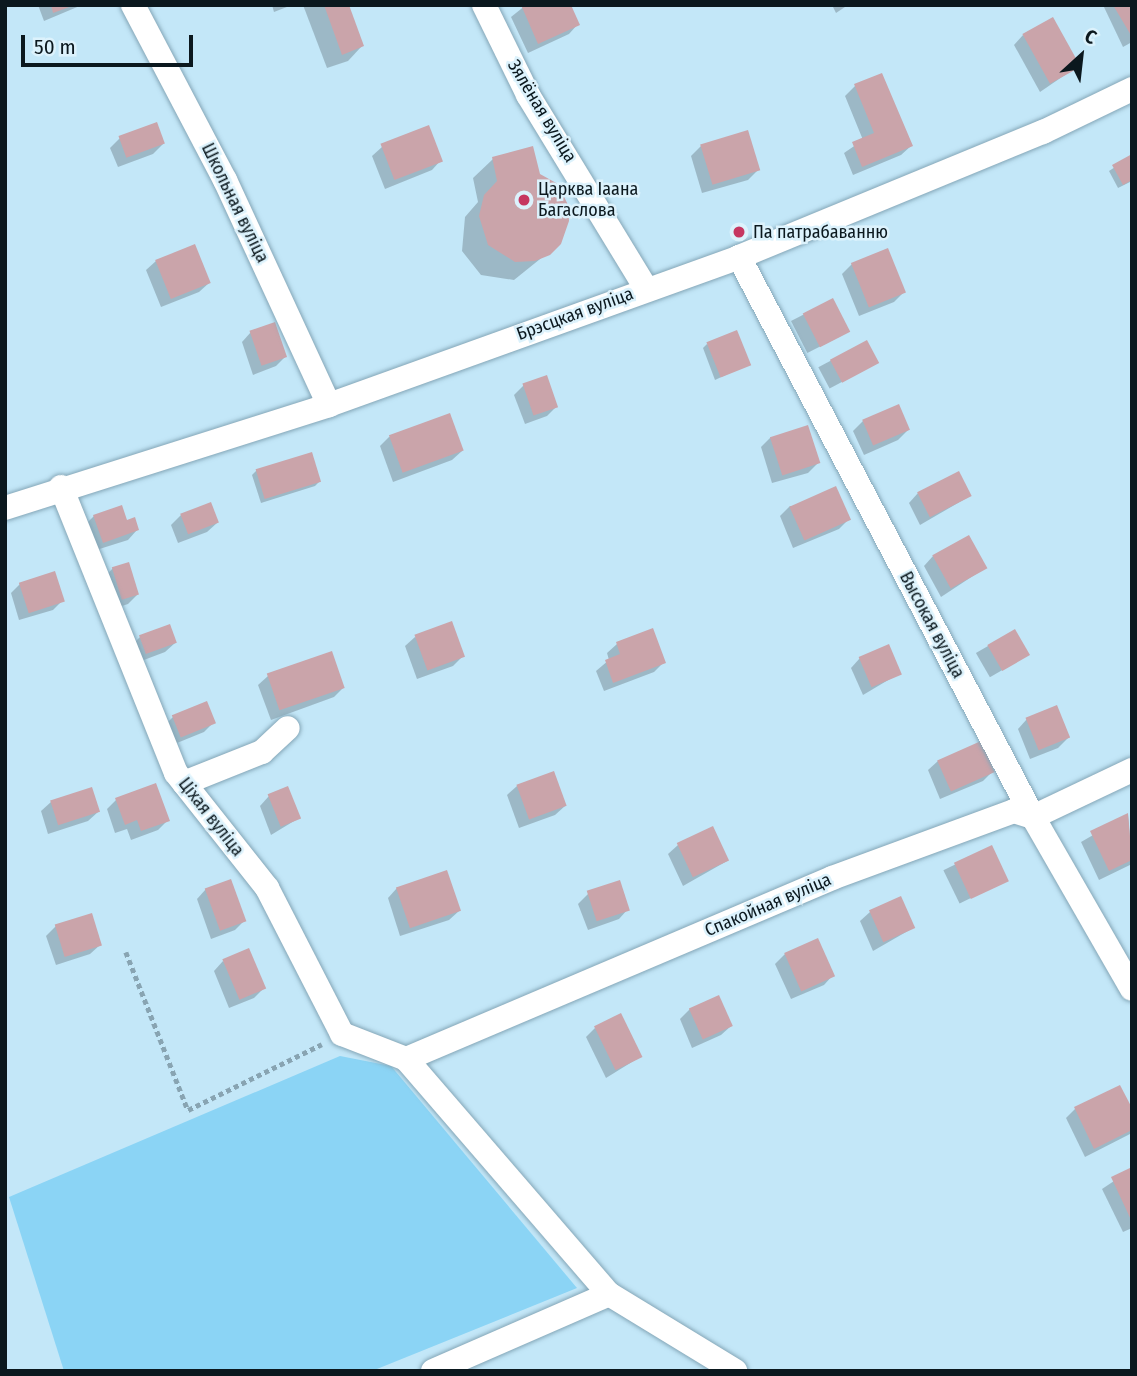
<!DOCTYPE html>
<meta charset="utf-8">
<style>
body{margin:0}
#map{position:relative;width:1137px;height:1376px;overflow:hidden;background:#c3e7f8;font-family:"Fira Sans Condensed",sans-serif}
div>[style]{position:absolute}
.green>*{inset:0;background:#8bd4f5}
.shadow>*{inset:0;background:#0003;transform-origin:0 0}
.building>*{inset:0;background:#caa4aa;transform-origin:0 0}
.path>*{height:4.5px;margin-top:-2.25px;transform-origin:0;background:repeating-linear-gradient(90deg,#88a4b2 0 5px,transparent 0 8.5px)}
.roads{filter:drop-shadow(0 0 2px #84a6b7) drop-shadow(0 0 2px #84a6b7)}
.minor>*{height:24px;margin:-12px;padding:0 12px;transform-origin:12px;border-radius:12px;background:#fff}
.dots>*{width:19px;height:19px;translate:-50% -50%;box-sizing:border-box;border:4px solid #dcf2fc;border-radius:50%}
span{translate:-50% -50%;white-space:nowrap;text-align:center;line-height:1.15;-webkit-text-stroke:5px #dcf2fc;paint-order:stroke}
.street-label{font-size:18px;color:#0b181e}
.poi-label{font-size:18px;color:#0b181e}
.left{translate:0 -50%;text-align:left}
.frame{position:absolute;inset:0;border:7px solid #0b181e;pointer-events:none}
.north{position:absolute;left:1046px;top:21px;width:70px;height:70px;-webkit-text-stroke:5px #dcf2fc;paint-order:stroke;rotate:27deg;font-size:19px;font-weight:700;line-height:28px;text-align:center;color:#0b181e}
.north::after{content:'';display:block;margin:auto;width:24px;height:32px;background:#0b181e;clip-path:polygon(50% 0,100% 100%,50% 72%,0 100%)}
.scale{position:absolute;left:21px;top:35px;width:172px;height:32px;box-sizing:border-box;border:4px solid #0b181e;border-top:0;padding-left:9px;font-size:21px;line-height:24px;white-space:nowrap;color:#0b181e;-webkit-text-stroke:5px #dcf2fc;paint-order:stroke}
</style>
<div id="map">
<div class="green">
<div style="clip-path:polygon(340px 1056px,391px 1066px,577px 1288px,372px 1371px,64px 1371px,9px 1197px)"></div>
</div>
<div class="shadow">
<div style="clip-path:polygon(38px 5px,82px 5px,44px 21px)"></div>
<div style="clip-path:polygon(272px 5px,292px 5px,274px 12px)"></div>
<div style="clip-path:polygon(303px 5px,347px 5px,362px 46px,348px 61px,327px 68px)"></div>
<div style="clip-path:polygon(526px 5px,578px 24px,569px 34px,528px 53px,511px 17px)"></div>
<div style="clip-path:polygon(832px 5px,848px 5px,836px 13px)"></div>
<div style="clip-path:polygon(1103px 5px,1132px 5px,1132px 42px,1123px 47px)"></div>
<div style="clip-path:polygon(1023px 35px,1078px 66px,1040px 92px,1014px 45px)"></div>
<div style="clip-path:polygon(881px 75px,911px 146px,901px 155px,853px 175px,844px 153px,863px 140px,845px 96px,855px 86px)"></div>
<div style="clip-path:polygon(428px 128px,441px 160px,432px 170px,385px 189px,372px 156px,382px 147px)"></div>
<div style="clip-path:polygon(120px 138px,163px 144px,153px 154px,118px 167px,110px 148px)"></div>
<div style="clip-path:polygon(701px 146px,758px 170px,748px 180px,702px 193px,691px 156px)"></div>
<div style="clip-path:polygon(1132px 156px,1132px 181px,1118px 188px,1109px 171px)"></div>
<div style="clip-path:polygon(493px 159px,560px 243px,514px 280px,481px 275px,462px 251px,465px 217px,478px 202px,473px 178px)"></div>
<div style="clip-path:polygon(156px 261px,209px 283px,199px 292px,161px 307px,146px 270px)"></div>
<div style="clip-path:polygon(852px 264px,904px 292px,894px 302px,859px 316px,842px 274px)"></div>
<div style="left:832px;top:300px;width:36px;height:46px;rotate:63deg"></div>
<div style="clip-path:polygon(251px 332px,285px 357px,276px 366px,253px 375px,242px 342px)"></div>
<div style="left:866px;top:342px;width:24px;height:54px;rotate:62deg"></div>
<div style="clip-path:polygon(707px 344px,749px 364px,715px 380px,703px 348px)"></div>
<div style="clip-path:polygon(524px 385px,556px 407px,547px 416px,525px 424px,514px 395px)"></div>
<div style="clip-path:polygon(449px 415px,462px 451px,452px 460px,393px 482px,380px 446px,389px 437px)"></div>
<div style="clip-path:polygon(863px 421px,908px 430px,898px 440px,864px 455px,853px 431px)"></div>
<div style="clip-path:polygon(771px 437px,818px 463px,808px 473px,772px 483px,761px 447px)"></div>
<div style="clip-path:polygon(310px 454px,319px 482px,315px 486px,261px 503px,252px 475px,256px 471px)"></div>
<div style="clip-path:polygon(918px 493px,970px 496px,920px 525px,909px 503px)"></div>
<div style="clip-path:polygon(790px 506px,848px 520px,839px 529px,793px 548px,780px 516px)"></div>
<div style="clip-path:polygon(181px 515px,217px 523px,207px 532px,178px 543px,171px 525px)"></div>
<div style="clip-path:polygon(94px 516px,126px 522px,137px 530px,128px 540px,93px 551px,84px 526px)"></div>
<div style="clip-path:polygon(933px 556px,985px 568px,941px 597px,924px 566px)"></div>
<div style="clip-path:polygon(113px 568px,137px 595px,128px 604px,113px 609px,104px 578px)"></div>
<div style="clip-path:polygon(20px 584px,63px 600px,53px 610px,19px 620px,11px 593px)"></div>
<div style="clip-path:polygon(652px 631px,664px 662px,654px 672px,604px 691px,596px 671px,609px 660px,607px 653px,617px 644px)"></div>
<div style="left:1014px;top:631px;width:28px;height:44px;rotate:60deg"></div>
<div style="clip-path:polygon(140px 637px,175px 643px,165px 652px,136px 663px,130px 647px)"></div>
<div style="clip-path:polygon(415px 637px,463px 656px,453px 666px,417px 679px,405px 646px)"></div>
<div style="clip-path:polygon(331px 653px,343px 688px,334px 697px,271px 720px,258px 685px,268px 676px)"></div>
<div style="clip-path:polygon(860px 658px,900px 673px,863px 695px,851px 668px)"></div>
<div style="clip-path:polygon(173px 717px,214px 722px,204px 732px,172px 745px,164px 726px)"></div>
<div style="clip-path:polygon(1027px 719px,1068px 738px,1058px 748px,1030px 759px,1018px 729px)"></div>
<div style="clip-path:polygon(980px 743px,992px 772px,983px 781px,940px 799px,928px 770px,938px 761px)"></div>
<div style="clip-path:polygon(517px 786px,565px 806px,555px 815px,519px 828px,507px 795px)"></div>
<div style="clip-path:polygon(269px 796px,299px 818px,271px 835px,260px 806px)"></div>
<div style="clip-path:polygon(116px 800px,168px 820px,158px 830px,131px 840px,127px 829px,115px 833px,107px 809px)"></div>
<div style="clip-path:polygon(51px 802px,98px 812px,88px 821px,48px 834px,41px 811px)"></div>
<div style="clip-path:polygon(1128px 815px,1132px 864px,1099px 880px,1081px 842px)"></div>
<div style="clip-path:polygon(678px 845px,727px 861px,683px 886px,668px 854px)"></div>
<div style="left:991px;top:847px;width:37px;height:53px;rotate:64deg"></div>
<div style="clip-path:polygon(397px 888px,459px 911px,449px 920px,400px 936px,388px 898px)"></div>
<div style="clip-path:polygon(206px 889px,244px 921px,235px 930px,211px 939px,197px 899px)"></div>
<div style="clip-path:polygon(588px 894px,628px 909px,619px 919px,588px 930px,578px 904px)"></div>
<div style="clip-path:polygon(870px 912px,913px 928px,873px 951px,860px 921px)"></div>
<div style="clip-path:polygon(56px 926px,100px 945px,90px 954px,56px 965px,46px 936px)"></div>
<div style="clip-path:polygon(785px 954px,833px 975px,824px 985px,791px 999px,775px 964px)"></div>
<div style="clip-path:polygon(223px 961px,264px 988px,254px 998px,229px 1008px,214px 971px)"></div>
<div style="clip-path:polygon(690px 1009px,731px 1026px,721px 1035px,692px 1048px,680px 1019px)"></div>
<div style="clip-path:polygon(595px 1028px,640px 1057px,606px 1078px,586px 1037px)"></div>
<div style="clip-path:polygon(1075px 1109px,1132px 1112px,1132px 1133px,1085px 1157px,1066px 1118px)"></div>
<div style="clip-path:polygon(1132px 1169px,1132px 1228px,1123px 1232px,1102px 1189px)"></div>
</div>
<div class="building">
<div style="clip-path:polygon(51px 5px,72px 5px,72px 6px,53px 13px)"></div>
<div style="clip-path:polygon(324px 5px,349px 5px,364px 46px,342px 55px)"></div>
<div style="clip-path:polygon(521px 5px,571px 5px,580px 25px,538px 44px)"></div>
<div style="clip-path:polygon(1113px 5px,1132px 5px,1132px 37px)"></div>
<div style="left:1053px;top:17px;width:57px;height:35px;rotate:61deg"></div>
<div style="clip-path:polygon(882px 73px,913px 146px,862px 167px,852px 142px,874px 133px,854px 84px)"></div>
<div style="left:157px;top:122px;width:23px;height:41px;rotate:70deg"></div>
<div style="left:429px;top:125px;width:39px;height:52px;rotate:69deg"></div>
<div style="left:748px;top:130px;width:42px;height:50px;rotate:73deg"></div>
<div style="clip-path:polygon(533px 146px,540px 174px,558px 184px,568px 205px,569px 221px,561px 244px,550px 255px,535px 261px,515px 262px,488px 245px,479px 216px,484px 195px,497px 181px,492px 157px)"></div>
<div style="clip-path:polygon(1132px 154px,1132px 180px,1123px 185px,1112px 165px)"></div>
<div style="left:195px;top:244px;width:42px;height:43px;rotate:68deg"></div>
<div style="left:888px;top:248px;width:48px;height:40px;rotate:68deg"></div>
<div style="left:833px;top:298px;width:38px;height:34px;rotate:63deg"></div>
<div style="left:275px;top:322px;width:37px;height:27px;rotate:71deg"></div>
<div style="left:737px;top:330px;width:38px;height:33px;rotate:68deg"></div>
<div style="left:867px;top:340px;width:26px;height:42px;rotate:62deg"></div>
<div style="left:547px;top:375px;width:34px;height:26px;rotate:71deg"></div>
<div style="left:899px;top:404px;width:28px;height:40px;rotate:67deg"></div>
<div style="left:450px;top:413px;width:40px;height:65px;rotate:70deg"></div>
<div style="left:808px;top:425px;width:40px;height:40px;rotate:72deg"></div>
<div style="left:312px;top:452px;width:31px;height:59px;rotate:73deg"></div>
<div style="left:959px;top:471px;width:28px;height:47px;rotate:63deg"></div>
<div style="left:836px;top:486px;width:37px;height:51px;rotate:66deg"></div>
<div style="left:211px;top:502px;width:22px;height:33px;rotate:69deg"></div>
<div style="clip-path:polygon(122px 505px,127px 520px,135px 517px,139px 530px,103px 543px,93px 515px)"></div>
<div style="left:969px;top:535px;width:38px;height:42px;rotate:61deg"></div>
<div style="left:129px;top:562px;width:34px;height:18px;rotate:73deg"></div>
<div style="left:55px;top:571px;width:32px;height:38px;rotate:72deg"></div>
<div style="left:452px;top:621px;width:38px;height:40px;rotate:70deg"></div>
<div style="left:170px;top:624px;width:20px;height:33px;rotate:70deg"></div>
<div style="clip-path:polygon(653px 628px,666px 663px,613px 683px,605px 660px,620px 654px,616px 642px)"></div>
<div style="left:1015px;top:629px;width:30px;height:32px;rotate:60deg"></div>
<div style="left:889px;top:644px;width:33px;height:33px;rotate:67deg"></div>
<div style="left:332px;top:651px;width:39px;height:69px;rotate:71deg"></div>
<div style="left:207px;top:701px;width:24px;height:38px;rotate:68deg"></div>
<div style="left:1057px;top:705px;width:35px;height:34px;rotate:68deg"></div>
<div style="left:981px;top:741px;width:34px;height:48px;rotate:66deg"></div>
<div style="left:554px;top:771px;width:37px;height:40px;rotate:70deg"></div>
<div style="clip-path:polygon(156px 783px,170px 821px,141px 831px,137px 820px,125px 825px,115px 798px)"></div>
<div style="left:288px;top:786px;width:35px;height:22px;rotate:68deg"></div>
<div style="left:92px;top:787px;width:26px;height:44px;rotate:72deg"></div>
<div style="clip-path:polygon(1128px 813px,1132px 860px,1109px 871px,1090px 831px)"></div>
<div style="left:713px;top:826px;width:38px;height:40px;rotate:65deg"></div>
<div style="left:992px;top:845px;width:40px;height:42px;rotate:65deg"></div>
<div style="left:447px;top:870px;width:43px;height:54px;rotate:71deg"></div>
<div style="left:231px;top:879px;width:45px;height:28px;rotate:70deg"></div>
<div style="left:620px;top:880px;width:32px;height:35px;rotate:72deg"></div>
<div style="left:901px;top:896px;width:35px;height:35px;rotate:66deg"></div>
<div style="left:92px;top:913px;width:34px;height:39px;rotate:73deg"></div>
<div style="left:818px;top:938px;width:42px;height:37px;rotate:66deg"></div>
<div style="left:249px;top:948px;width:44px;height:29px;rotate:67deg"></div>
<div style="left:719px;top:995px;width:34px;height:33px;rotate:66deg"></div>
<div style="left:621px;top:1013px;width:49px;height:30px;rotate:64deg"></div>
<div style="clip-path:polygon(1120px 1085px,1132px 1108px,1132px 1130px,1094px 1149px,1074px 1107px)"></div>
<div style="clip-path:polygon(1132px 1167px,1132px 1222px,1111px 1177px)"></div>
</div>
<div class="path">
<div style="left:126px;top:952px;width:170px;rotate:68.6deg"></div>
<div style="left:188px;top:1110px;width:149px;rotate:-26.2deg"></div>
</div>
<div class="roads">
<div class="minor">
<div style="left:133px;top:5px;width:198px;rotate:62.3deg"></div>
<div style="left:225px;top:180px;width:248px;rotate:65.2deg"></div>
<div style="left:484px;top:5px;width:100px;rotate:63.9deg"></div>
<div style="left:528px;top:95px;width:226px;rotate:58.6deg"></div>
<div style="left:739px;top:257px;width:632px;rotate:62.3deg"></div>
<div style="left:1033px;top:817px;width:198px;rotate:60.1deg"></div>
<div style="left:61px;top:487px;width:308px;rotate:68.1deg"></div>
<div style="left:176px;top:773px;width:147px;rotate:51.6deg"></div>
<div style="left:267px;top:888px;width:164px;rotate:62.8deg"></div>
<div style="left:342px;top:1034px;width:69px;rotate:21.3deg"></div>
<div style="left:406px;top:1059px;width:311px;rotate:49.2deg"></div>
<div style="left:609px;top:1294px;width:148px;rotate:31.4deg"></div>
<div style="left:5px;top:508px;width:340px;rotate:-17.6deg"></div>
<div style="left:329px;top:405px;width:436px;rotate:-19.8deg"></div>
<div style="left:739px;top:257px;width:329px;rotate:-22.4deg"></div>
<div style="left:1043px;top:132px;width:99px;rotate:-25.8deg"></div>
<div style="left:184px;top:783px;width:84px;rotate:-21.7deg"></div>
<div style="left:262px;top:752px;width:35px;rotate:-43deg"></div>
<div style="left:406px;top:1059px;width:463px;rotate:-23deg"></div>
<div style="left:832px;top:878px;width:194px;rotate:-20.2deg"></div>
<div style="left:1014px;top:811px;width:20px;rotate:18deg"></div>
<div style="left:1033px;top:817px;width:110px;rotate:-25.4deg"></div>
<div style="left:433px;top:1371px;width:192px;rotate:-23.6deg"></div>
</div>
</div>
<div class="dots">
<div style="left:524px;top:200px;background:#c63761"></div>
<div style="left:739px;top:232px;background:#c63761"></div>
</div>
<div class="street-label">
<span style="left:542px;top:111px;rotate:59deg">Зялёная вуліца</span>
<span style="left:235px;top:203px;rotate:64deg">Школьная вуліца</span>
<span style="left:575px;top:314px;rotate:-20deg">Брэсцкая вуліца</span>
<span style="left:932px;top:625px;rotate:62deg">Высокая вуліца</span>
<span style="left:211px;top:817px;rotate:52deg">Ціхая вуліца</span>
<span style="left:768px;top:905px;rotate:-23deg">Спакойная вуліца</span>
</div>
<div class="poi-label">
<span class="left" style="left:538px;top:200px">Царква Іаана<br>Багаслова</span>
<span class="left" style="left:753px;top:232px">Па патрабаванню</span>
</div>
<div class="frame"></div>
<div class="north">С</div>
<div class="scale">50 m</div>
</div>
